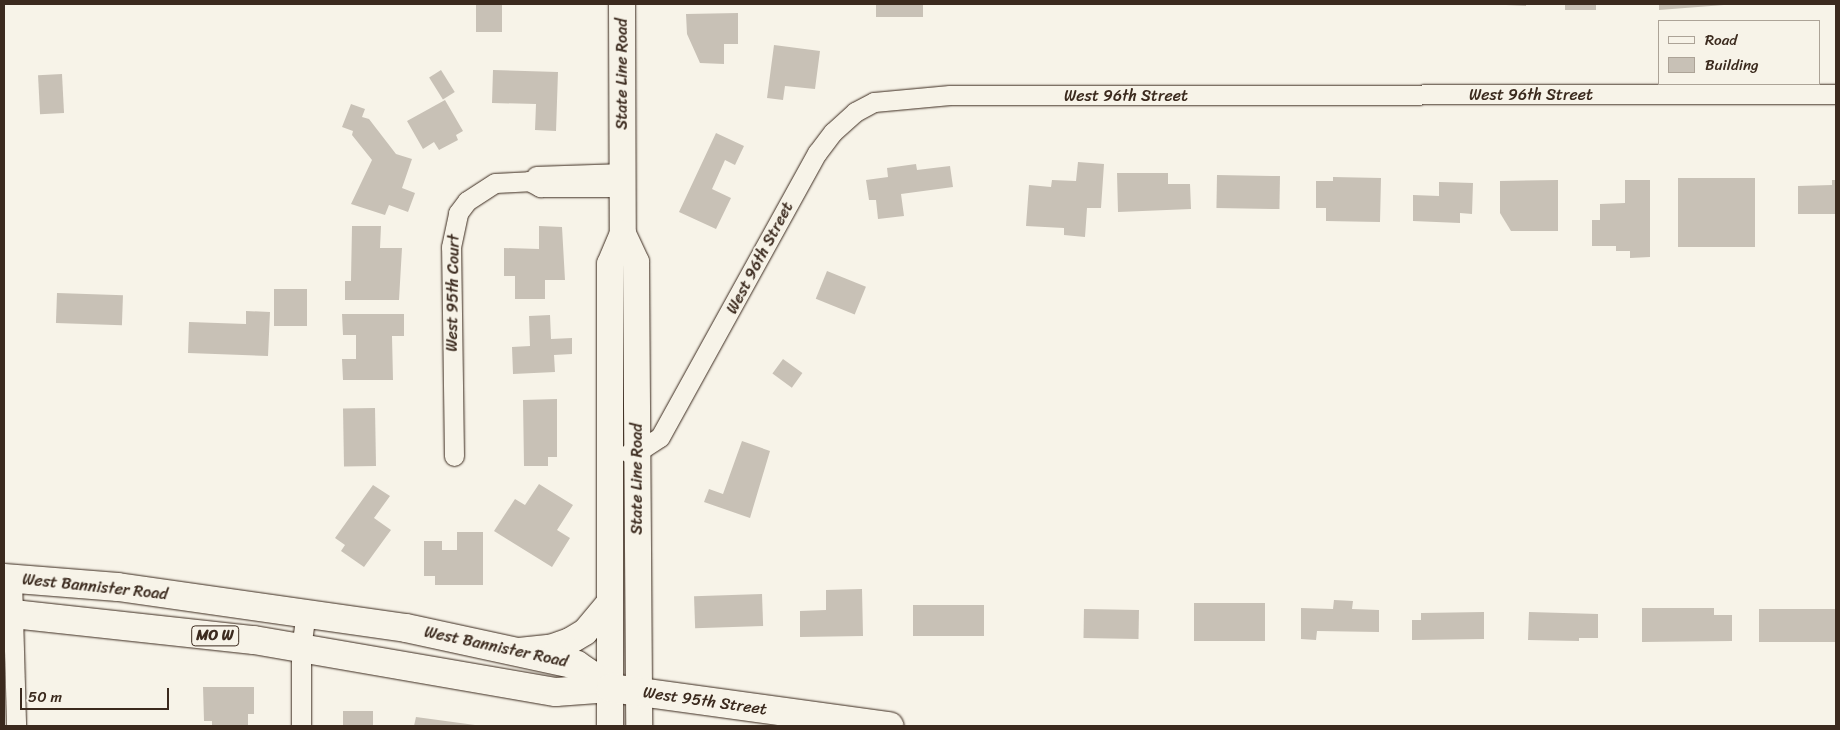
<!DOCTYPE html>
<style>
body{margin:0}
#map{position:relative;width:1840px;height:730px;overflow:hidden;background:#f7f3e8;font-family:Sriracha,sans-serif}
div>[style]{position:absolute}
.building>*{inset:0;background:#c8c1b6;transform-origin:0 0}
.roads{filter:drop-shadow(0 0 1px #3b2a1e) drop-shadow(0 0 1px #3b2a1e)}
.minor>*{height:19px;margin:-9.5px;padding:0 9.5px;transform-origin:9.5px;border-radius:9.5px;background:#f7f3e8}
.secondary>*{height:26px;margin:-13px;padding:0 13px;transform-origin:13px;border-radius:13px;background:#f7f3e8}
.primary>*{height:28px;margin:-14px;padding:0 14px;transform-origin:14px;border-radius:14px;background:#f7f3e8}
span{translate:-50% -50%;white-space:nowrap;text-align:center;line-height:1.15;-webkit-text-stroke:4px #f7f3e8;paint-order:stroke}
.shield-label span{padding:1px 4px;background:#f7f3e8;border:1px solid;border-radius:4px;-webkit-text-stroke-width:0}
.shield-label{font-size:15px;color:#3b2a1e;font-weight:700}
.street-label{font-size:16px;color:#3b2a1e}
.frame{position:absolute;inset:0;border:5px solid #3b2a1e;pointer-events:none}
.legend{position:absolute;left:1658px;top:20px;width:162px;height:65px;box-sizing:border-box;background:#f7f3e8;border:1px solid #aca397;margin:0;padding:6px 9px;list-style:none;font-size:15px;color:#3b2a1e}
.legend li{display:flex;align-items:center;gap:10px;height:25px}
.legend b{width:25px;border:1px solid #aca397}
.scale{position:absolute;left:20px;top:688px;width:149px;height:22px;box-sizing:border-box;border:2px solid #3b2a1e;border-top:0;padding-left:6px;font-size:15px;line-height:18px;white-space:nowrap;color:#3b2a1e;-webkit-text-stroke:4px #f7f3e8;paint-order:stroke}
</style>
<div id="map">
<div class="building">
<div style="left:476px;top:4px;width:26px;height:28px"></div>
<div style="left:876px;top:4px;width:47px;height:13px"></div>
<div style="clip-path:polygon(1506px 4px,1526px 4px,1526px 6px,1506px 5px)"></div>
<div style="left:1565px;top:4px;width:31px;height:6px"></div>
<div style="clip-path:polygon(1659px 4px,1724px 4px,1724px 5px,1659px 10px)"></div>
<div style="clip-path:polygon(738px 13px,738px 44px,724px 44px,724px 64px,700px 63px,687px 34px,686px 14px)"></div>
<div style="clip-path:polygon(774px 45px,820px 51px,815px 89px,785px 86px,783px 100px,767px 98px)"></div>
<div style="left:441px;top:70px;width:26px;height:14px;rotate:58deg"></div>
<div style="clip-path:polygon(493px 70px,558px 72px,556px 131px,535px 130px,536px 104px,492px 103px)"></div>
<div style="left:62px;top:74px;width:39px;height:24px;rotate:87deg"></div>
<div style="clip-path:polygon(445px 100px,463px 131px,456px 135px,458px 140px,439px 150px,434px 142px,423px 149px,407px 121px)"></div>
<div style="clip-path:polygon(351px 104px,365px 109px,362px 117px,369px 119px,396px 154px,412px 159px,402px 188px,415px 193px,408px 212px,389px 205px,385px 215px,351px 204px,372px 160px,352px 135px,353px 131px,342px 127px)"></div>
<div style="clip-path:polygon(716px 133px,744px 146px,735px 165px,725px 160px,712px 189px,731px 198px,716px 229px,679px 212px)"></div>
<div style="clip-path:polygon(1078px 162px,1104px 164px,1101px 208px,1087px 208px,1085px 237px,1064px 235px,1064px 228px,1026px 226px,1029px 185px,1051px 187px,1052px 180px,1076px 181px)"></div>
<div style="clip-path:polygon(916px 164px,917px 170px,950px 166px,953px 187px,901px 194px,904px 216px,878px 219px,876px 200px,869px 200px,866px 180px,888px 177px,887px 168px)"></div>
<div style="clip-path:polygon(1117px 173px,1168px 173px,1168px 184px,1190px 184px,1191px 209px,1118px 212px)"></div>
<div style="left:1217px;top:175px;width:63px;height:33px;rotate:1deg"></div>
<div style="clip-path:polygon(1333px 177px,1381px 178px,1380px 222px,1326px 221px,1326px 208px,1316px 208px,1316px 181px,1333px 181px)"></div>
<div style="left:1755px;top:178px;width:69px;height:77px;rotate:90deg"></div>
<div style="clip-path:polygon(1558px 180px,1558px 231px,1511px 231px,1500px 213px,1500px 181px)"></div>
<div style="clip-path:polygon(1625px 180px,1650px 180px,1650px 257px,1630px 258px,1630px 251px,1616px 251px,1616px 246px,1592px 246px,1592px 220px,1600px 220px,1600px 204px,1625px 203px)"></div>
<div style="clip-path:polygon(1832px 180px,1836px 180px,1836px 214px,1798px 214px,1798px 186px,1832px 185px)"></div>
<div style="clip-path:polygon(1439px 182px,1473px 183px,1472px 214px,1460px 213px,1460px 223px,1413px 221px,1413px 195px,1439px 196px)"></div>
<div style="clip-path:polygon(352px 226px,381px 226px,380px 248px,402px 248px,399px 300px,345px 300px,345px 281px,351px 281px)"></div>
<div style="clip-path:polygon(539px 226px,562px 227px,565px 280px,545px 280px,545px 299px,515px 299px,515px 276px,504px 276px,504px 248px,539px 249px)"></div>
<div style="left:827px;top:271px;width:42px;height:30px;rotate:22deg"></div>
<div style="left:274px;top:289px;width:33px;height:37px"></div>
<div style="left:57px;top:293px;width:66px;height:30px;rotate:2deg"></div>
<div style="clip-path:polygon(246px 311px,270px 312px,268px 356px,188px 353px,189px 322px,246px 324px)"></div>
<div style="clip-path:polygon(342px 314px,404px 314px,404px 336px,392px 336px,393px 380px,343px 380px,342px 359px,356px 359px,356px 335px,343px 335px)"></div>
<div style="clip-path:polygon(550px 315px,551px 339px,572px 338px,572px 354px,554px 355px,555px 372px,513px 374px,512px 347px,530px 346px,529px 316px)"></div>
<div style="left:783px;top:359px;width:24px;height:18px;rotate:36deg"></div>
<div style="clip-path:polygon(557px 399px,557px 457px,548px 457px,548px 466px,524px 466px,523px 400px)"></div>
<div style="left:375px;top:408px;width:58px;height:32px;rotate:89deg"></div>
<div style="clip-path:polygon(742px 441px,770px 451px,750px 518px,704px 502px,709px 489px,723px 494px)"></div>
<div style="clip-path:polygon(539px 484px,573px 505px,557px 530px,570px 538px,552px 567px,494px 531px,515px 499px,525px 505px)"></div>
<div style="clip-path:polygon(373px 485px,390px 496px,374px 518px,391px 530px,364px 567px,341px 551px,345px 545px,335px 538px)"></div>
<div style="clip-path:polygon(457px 532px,483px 532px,483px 585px,435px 585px,435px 576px,424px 576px,424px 541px,442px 541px,442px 550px,457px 550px)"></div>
<div style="clip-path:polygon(862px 589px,863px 636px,800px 637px,800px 611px,826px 610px,826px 590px)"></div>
<div style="left:762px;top:594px;width:32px;height:68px;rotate:88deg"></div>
<div style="clip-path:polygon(1334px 600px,1353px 601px,1352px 609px,1379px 610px,1379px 632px,1317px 631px,1316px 640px,1301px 639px,1301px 608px,1333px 609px)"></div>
<div style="left:1194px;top:603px;width:71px;height:38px"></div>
<div style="left:913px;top:605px;width:71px;height:31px"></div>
<div style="clip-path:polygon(1642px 608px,1714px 608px,1714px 615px,1732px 615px,1732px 641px,1642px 642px)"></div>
<div style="left:1084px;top:609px;width:55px;height:29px;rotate:1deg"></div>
<div style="left:1836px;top:609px;width:33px;height:77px;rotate:90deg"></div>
<div style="clip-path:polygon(1484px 612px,1484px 639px,1412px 640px,1412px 620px,1421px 620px,1421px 613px)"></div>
<div style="clip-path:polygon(1529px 612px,1598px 614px,1598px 638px,1579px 638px,1579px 641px,1528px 640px)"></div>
<div style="clip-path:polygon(203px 687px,254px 687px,254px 714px,248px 714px,248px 726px,212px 726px,212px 721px,204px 721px)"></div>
<div style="left:343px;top:711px;width:30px;height:15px"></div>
<div style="clip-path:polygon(416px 717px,475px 725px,475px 726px,414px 726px)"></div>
</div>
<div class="roads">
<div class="minor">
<div style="left:536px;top:176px;width:86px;rotate:-2deg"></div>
<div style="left:629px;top:453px;width:8px;rotate:-7deg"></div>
<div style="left:637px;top:452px;width:27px;rotate:-33deg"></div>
<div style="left:660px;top:437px;width:325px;rotate:-61.1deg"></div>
<div style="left:817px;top:153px;width:26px;rotate:-53deg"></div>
<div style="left:833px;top:132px;width:30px;rotate:-42deg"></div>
<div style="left:855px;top:112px;width:21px;rotate:-28deg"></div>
<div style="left:874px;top:102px;width:76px;rotate:-5.3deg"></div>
<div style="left:950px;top:95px;width:886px;rotate:-0.06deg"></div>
<div style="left:454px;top:456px;width:209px;rotate:-90.8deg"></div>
<div style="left:451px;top:247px;width:35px;rotate:-78deg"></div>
<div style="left:458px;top:213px;width:15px;rotate:-53deg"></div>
<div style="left:467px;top:201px;width:33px;rotate:-33deg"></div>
<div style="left:495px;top:183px;width:34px;rotate:-3deg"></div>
<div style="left:529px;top:181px;width:13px;rotate:29deg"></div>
<div style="left:540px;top:187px;width:82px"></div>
<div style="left:12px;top:579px;width:147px;rotate:88.4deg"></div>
<div style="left:301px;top:726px;width:78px;rotate:-90deg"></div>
<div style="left:301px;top:648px;width:34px;rotate:-82deg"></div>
</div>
<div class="secondary">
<div style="left:622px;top:4px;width:230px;rotate:89.8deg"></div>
<div style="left:623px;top:234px;width:31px;rotate:65deg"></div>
<div style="left:636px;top:262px;width:464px;rotate:89.6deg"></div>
<div style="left:519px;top:651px;width:31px;rotate:-6deg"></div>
<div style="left:550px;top:648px;width:21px;rotate:-19deg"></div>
<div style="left:570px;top:641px;width:17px;rotate:-31deg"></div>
<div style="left:585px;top:632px;width:39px;rotate:-50deg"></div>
<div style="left:610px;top:726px;width:462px;rotate:-90deg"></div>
<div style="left:610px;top:264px;width:33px;rotate:-67deg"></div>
</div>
<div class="primary">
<div style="left:4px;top:578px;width:114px;rotate:4.5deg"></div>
<div style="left:118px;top:587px;width:291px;rotate:8.1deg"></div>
<div style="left:406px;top:628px;width:175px;rotate:12.2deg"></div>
<div style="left:577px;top:665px;width:41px;rotate:34.1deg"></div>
<div style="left:4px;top:613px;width:251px;rotate:6.2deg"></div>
<div style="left:254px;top:640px;width:306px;rotate:9.8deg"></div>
<div style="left:556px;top:692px;width:55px;rotate:-4.2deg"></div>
<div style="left:611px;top:688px;width:281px;rotate:7.8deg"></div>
</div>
</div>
<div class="shield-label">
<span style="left:215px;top:636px">MO W</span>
</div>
<div class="street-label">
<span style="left:622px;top:74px;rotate:-90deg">State Line Road</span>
<span style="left:1531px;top:95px">West 96th Street</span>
<span style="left:1126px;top:96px">West 96th Street</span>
<span style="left:760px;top:258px;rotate:-62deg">West 96th Street</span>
<span style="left:453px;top:293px;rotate:-89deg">West 95th Court</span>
<span style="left:637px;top:479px;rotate:-90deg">State Line Road</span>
<span style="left:95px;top:587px;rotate:6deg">West Bannister Road</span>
<span style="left:496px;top:647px;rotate:12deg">West Bannister Road</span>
<span style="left:705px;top:701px;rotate:8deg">West 95th Street</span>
</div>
<div class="frame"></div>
<ul class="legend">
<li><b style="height:6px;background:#f7f3e8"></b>Road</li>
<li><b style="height:14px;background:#c8c1b6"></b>Building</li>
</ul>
<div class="scale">50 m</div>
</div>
